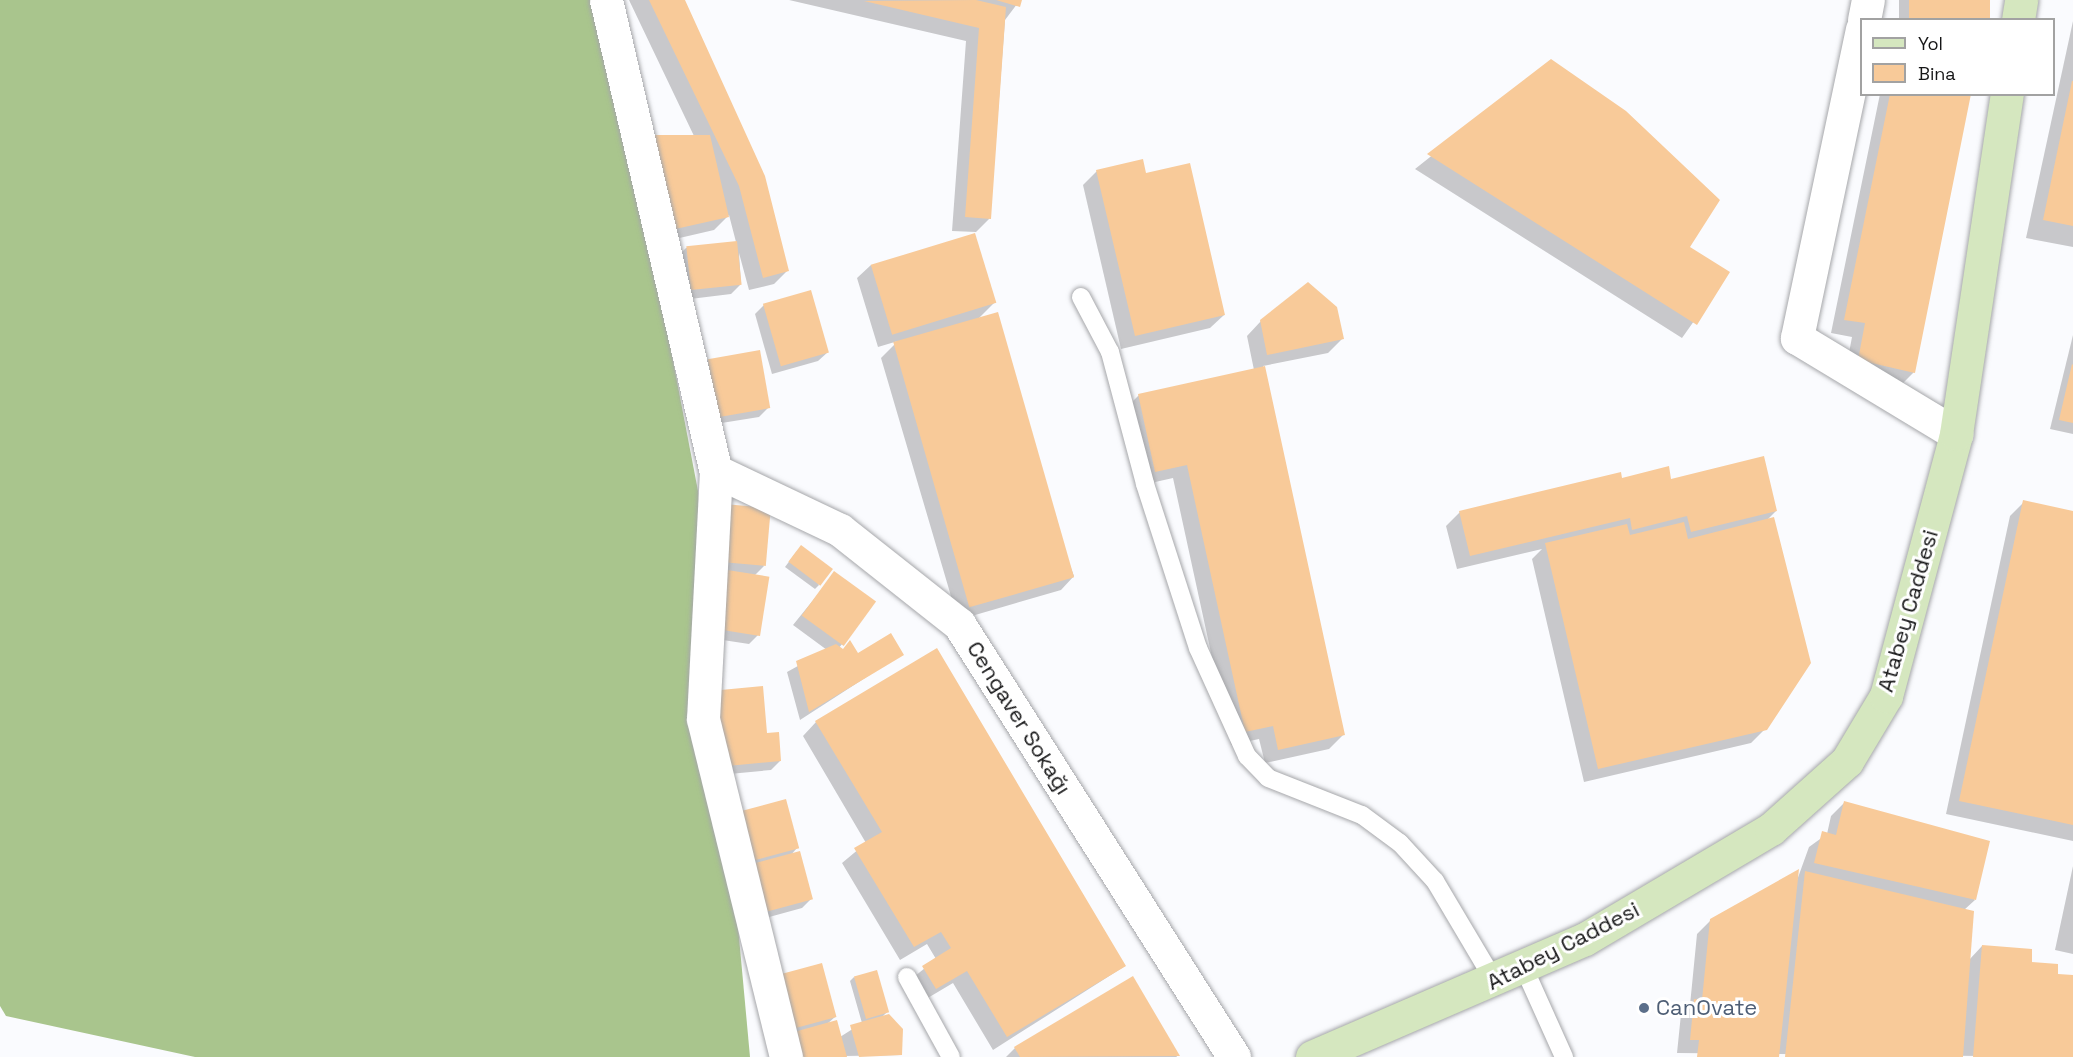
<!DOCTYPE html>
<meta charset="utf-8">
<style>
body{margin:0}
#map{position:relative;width:2073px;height:1057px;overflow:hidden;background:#fafbfe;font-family:"Space Grotesk",sans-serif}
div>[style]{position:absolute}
.forest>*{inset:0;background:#a9c58d}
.shadow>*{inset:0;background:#0003;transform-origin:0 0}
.building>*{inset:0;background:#f8ca99;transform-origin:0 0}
.roads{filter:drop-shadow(0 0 2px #a6a7aa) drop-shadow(0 0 2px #a6a7aa)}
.service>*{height:18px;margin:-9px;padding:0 9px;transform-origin:9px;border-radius:9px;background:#fff}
.minor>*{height:33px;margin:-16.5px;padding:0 16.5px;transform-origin:16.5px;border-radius:16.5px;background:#fff}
.secondary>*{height:33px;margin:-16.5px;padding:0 16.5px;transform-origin:16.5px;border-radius:16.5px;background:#d5e7bf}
.dots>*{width:16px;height:16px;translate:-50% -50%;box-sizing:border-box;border:3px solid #fff;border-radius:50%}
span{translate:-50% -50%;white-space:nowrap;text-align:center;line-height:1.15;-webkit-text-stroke:6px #fff;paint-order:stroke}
.street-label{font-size:22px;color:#161617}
.service-label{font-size:22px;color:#4e5e75}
.left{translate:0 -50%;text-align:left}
.legend{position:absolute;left:1860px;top:18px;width:195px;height:78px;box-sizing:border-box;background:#fff;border:2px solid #a2a2a2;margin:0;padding:8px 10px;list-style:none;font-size:18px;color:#161617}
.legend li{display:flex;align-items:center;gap:12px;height:30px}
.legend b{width:30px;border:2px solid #a2a2a2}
</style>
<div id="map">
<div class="forest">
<div style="clip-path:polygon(0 0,604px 0,698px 491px,750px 1057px,195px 1057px,6px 1016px,0 1006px)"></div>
</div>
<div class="shadow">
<div style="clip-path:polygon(629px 0,683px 0,788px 270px,774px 284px,749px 290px,739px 253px,741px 284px,731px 294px,682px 300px,677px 257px,686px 248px,736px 242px,729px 215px,714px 230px,658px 243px,694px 136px)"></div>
<div style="clip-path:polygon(789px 0,1020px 0,1005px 20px,990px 218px,976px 232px,952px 231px,966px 41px)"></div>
<div style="left:1899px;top:0;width:82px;height:20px"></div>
<div style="clip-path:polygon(2073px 21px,2073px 247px,2026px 238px)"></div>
<div style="clip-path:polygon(1551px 61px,1688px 247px,1728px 273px,1682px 338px,1415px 169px)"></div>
<div style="clip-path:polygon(1880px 94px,1970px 94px,1914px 372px,1900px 386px,1845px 374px,1852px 337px,1831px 333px)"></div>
<div style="clip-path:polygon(1097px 171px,1145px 175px,1224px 315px,1210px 328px,1121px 349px,1083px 185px)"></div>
<div style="clip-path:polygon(871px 265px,994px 303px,977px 320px,1074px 576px,1061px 590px,958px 620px,881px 358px,898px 341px,878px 347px,857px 278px)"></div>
<div style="clip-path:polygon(764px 305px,828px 352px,818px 361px,772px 374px,755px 314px)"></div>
<div style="clip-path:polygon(1261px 321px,1342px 339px,1328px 353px,1263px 366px,1343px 735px,1329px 749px,1265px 763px,1259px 739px,1231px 745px,1173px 478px,1142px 485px,1125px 409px,1139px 395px,1254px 370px,1247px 336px)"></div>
<div style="clip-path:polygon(2073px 335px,2073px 434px,2050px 429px)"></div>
<div style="clip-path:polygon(708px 360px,768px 408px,759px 417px,709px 425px,699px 369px)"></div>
<div style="clip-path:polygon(1621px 480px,1670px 480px,1776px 511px,1766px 521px,1765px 729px,1751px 743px,1584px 782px,1532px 559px,1542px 549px,1457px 569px,1446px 526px,1460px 512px)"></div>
<div style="clip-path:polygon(2024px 502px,2073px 513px,2073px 841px,1946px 814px,2010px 516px)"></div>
<div style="clip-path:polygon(724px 505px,764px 566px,754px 576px,758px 635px,749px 644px,703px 637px)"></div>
<div style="clip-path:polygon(797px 551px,819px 585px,815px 589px,785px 567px)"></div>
<div style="clip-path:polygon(835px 573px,874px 602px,839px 648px,857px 655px,902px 654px,800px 720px,787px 672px,827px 650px,793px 625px)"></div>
<div style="clip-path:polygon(816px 722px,1125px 966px,993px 1050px,953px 983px,921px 1002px,909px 981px,936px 959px,927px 944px,900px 960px,842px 863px,866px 843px,803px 736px)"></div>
<div style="clip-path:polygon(766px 735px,780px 761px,771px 770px,708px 776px)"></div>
<div style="clip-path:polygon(1845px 802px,1975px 900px,1964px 910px,1969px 960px,1982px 946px,2056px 975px,2073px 976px,2073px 1057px,1677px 1053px,1681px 1014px,1690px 1005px,1697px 934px,1711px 920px,1796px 883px,1809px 847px,1827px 834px,1831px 816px)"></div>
<div style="clip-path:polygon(728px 822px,797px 848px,790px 856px,811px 899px,802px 908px,755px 921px)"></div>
<div style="clip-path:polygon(2073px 866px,2073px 954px,2055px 950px)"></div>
<div style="clip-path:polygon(854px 977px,888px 1011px,881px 1018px,901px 1055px,789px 1057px,770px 986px,835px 1017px,827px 1024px,840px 1037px,862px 1023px,850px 981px)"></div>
<div style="clip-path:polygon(1132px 978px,1177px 1057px,1006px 1057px,1015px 1048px)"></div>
</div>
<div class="building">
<div style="clip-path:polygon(649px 0,685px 0,765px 176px,789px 271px,763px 278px,739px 186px)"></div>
<div style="clip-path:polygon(976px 0,1006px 7px,991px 219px,965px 217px,979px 28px,864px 1px)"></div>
<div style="clip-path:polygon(996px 0,1022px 0,1020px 7px)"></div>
<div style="left:1909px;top:0;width:81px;height:20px"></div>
<div style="clip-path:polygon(1551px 59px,1626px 111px,1720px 200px,1690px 247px,1730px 272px,1697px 325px,1427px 154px)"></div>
<div style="clip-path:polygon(2072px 81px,2073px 81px,2073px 226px,2043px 220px)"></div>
<div style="clip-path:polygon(1890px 94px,1971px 94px,1915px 373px,1858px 360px,1865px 323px,1844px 320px)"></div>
<div style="clip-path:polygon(649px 135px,710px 135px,729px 217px,671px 230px)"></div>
<div style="clip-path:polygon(1143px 159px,1146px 173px,1190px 163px,1225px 315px,1135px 336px,1096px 170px)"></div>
<div style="left:975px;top:233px;width:73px;height:109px;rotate:73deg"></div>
<div style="left:737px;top:241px;width:44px;height:51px;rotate:84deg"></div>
<div style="clip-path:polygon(1308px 282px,1337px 307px,1344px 339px,1267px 355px,1260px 320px)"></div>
<div style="left:811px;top:290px;width:65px;height:50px;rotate:74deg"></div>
<div style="left:998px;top:312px;width:276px;height:109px;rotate:74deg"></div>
<div style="left:760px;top:350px;width:59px;height:53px;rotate:80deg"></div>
<div style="clip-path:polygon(2072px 364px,2073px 365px,2073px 423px,2059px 420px)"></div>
<div style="clip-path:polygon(1265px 366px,1345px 735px,1278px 750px,1273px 726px,1245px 732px,1187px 465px,1155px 472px,1138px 394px)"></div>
<div style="clip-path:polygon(1764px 456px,1777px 511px,1691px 532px,1687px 516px,1632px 530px,1630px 518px,1470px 556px,1459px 511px,1621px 472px,1622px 478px,1669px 466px,1671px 479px)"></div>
<div style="clip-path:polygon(2023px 500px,2073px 511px,2073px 825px,1959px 801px)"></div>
<div style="left:724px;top:504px;width:47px;height:58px;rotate:5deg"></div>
<div style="clip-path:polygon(1774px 517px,1811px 663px,1767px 730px,1598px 769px,1545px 543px,1627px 524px,1630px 535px,1684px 522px,1688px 539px)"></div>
<div style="left:801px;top:545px;width:40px;height:21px;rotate:37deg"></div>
<div style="left:721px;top:569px;width:49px;height:60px;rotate:9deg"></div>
<div style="left:834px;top:571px;width:52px;height:55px;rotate:36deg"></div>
<div style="clip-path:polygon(891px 633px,904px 655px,809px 712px,796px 661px,836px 644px,843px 649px,850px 640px,858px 653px)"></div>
<div style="clip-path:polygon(937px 648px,1126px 966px,1007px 1037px,967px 971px,936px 989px,922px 966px,951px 948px,941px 932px,914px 947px,854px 848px,882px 832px,815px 721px)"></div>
<div style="clip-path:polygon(763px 686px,767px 733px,779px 732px,781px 761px,717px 767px,710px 691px)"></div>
<div style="left:786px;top:799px;width:51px;height:51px;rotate:75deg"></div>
<div style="clip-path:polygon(1844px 801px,1990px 841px,1976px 900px,1814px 863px,1822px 831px,1836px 835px)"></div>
<div style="left:800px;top:851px;width:50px;height:51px;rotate:75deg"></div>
<div style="clip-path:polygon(1799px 869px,1779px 1057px,1697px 1057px,1699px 1040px,1690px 1040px,1694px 999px,1702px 1000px,1710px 919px)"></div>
<div style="clip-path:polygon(1805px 871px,1974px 911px,1963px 1057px,1785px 1057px)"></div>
<div style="clip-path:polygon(1982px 945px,2032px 949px,2032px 962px,2058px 964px,2058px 974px,2073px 975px,2073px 1057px,1973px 1057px)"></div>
<div style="left:822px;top:963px;width:56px;height:45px;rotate:75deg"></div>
<div style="left:877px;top:970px;width:44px;height:24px;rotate:74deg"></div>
<div style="clip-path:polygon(1133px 976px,1180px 1056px,1020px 1057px,1014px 1047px)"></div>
<div style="clip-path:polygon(889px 1014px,903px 1029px,902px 1055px,859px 1057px,850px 1025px)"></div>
<div style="clip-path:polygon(837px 1020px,847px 1057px,801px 1057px,794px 1032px)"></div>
</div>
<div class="roads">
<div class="service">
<div style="left:1081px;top:297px;width:62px;rotate:62.2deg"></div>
<div style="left:1110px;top:352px;width:137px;rotate:75.1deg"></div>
<div style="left:1145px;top:484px;width:172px;rotate:72.1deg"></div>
<div style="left:1198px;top:648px;width:119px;rotate:65.6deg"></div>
<div style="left:1247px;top:756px;width:30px;rotate:46deg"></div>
<div style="left:1268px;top:778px;width:101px;rotate:21.5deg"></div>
<div style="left:1362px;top:815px;width:47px;rotate:36.4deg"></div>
<div style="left:1400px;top:843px;width:52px;rotate:47.4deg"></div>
<div style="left:1435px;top:881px;width:117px;rotate:59.3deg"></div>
<div style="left:1524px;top:968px;width:98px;rotate:65.8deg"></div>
<div style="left:907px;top:977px;width:91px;rotate:61.2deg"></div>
</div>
<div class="minor">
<div style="left:606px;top:0;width:484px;rotate:76.9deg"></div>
<div style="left:716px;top:471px;width:248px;rotate:93deg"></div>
<div style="left:703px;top:719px;width:348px;rotate:76.2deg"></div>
<div style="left:1864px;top:20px;width:20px;rotate:-79deg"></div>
<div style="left:1862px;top:29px;width:316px;rotate:101.9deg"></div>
<div style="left:1797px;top:338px;width:186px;rotate:31.1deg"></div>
<div style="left:716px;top:471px;width:137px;rotate:25.4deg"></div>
<div style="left:840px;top:530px;width:152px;rotate:38.3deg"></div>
<div style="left:959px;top:624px;width:513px;rotate:57.58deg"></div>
</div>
<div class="secondary">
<div style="left:2018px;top:20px;width:20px;rotate:-81deg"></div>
<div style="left:1312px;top:1057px;width:297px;rotate:-23.4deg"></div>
<div style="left:1585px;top:939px;width:216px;rotate:-30.6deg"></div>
<div style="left:1771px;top:829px;width:102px;rotate:-41.8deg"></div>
<div style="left:1847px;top:761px;width:76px;rotate:-59deg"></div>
<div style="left:1886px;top:696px;width:271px;rotate:-75deg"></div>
<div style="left:1956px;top:434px;width:344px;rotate:-81.5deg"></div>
</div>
</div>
<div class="dots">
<div style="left:1644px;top:1008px;background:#5c6f8a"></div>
</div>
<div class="street-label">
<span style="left:1908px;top:611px;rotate:-74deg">Atabey Caddesi</span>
<span style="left:1019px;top:718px;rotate:58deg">Cengaver Sokağı</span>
<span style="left:1563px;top:946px;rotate:-27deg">Atabey Caddesi</span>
</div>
<div class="service-label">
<span class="left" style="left:1656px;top:1008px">CanOvate</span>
</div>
<ul class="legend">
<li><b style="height:8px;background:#d5e7bf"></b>Yol</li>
<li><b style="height:16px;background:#f8ca99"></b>Bina</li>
</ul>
</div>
